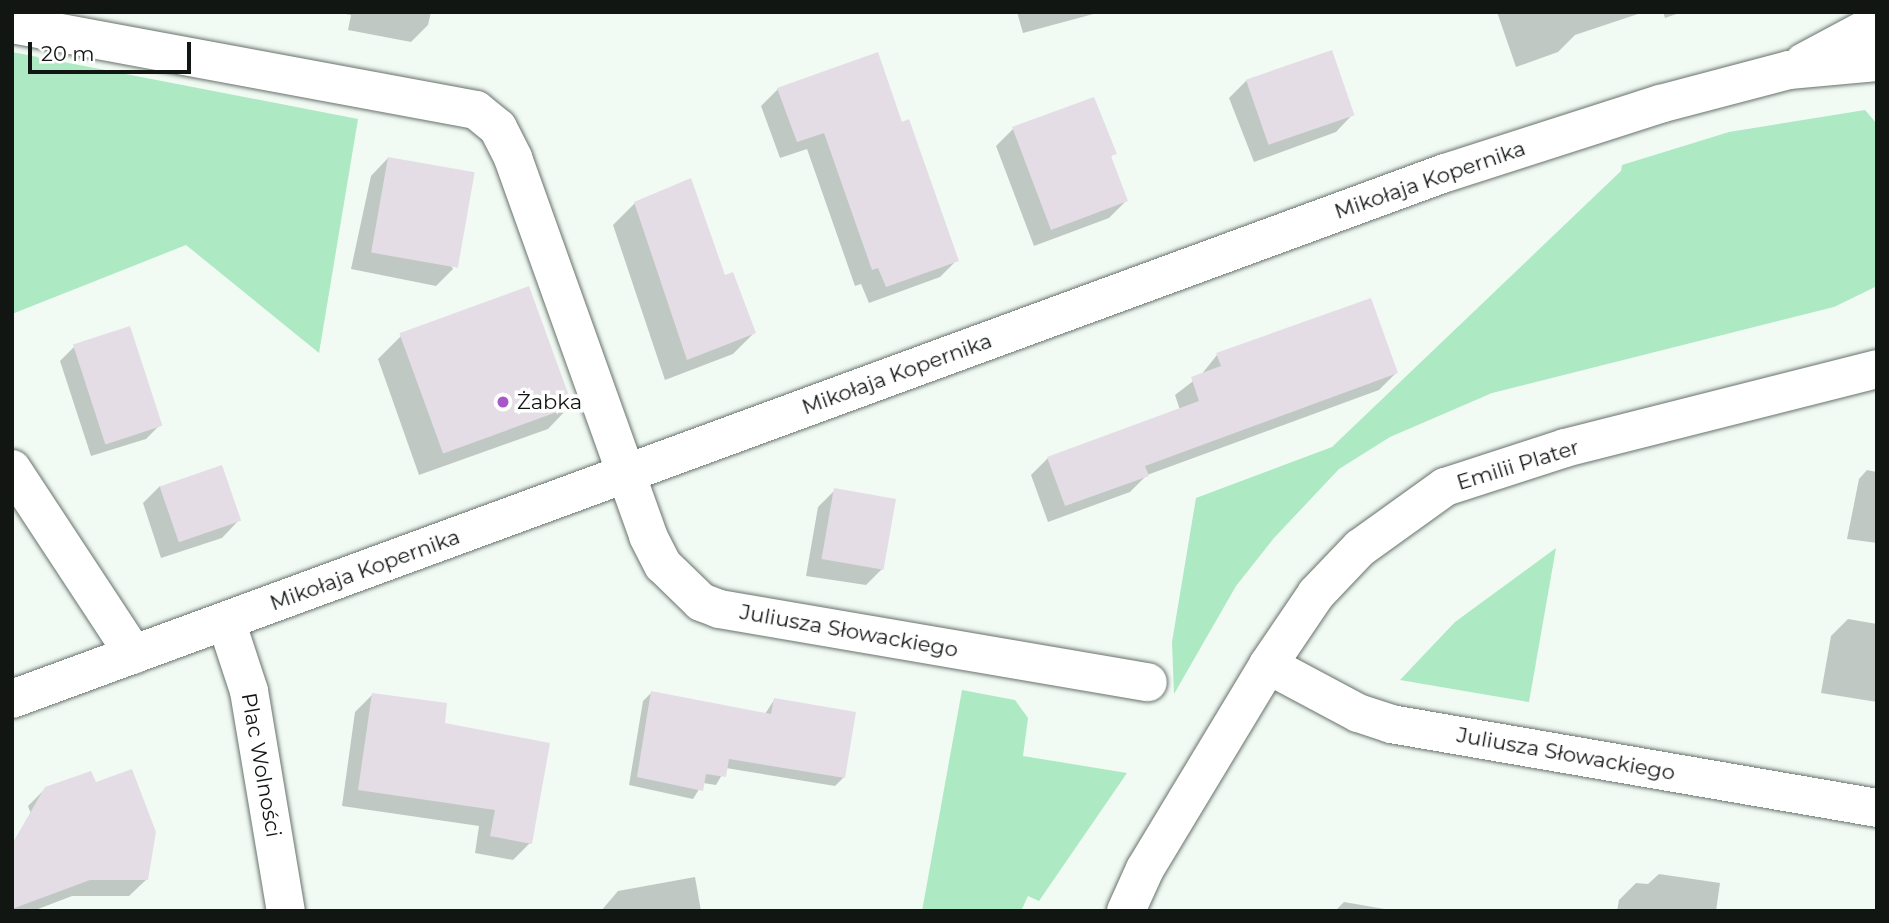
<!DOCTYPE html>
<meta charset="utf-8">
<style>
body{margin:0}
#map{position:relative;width:1889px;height:923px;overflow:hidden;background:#f1fbf4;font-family:Montserrat,sans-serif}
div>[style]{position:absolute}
.green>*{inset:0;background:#ade9c2}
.shadow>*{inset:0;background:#0003}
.building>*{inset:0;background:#e4dde6;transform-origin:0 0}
.roads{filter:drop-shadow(0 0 2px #69726c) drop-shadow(0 0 2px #69726c)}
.minor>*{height:38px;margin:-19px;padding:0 19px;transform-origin:19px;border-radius:19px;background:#fff}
.dots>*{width:19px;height:19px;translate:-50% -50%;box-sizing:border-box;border:4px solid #fff;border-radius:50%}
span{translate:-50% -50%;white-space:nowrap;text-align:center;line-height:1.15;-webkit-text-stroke:7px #fff;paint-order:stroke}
.street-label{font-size:21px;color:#121613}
.poi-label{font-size:21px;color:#121613}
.left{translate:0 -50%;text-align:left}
.frame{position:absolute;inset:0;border:14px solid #121613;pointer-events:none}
.scale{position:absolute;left:28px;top:42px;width:163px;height:32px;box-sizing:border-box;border:4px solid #121613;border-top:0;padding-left:9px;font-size:21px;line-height:24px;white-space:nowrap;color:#121613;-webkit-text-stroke:5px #fff;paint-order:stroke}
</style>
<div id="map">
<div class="green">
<div style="clip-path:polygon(12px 52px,358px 119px,319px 353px,186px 245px,12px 314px)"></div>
<div style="clip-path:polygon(1865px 110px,1877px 124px,1877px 286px,1834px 307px,1492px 393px,1390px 437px,1339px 469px,1274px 538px,1236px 586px,1174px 694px,1172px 642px,1196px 498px,1332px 447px,1621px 171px,1622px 165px,1729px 132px)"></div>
<div style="clip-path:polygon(1556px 548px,1529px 702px,1400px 680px,1455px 622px)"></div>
<div style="clip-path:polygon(962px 690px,1015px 700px,1028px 718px,1023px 756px,1127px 773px,1039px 901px,1028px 896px,1021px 911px,922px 911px)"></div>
</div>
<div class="shadow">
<div style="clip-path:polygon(335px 12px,431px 12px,428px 25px,411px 42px,348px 30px,351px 15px)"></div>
<div style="clip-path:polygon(1017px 12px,1101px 12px,1023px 33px)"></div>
<div style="clip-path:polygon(1497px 12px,1644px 12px,1575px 35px,1558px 52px,1516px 67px)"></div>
<div style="clip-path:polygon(1663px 12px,1682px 12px,1665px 18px)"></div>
<div style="clip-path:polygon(1331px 52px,1353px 114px,1336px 132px,1254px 162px,1229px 98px,1246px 81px)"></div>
<div style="clip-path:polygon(778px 89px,900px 124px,957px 260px,940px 277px,869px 303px,861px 284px,855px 286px,807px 149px,780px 158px,761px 106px)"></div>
<div style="clip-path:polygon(1013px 129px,1114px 153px,1110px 158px,1126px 201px,1109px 218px,1034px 246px,996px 146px)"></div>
<div style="clip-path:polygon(388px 158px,453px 269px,436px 286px,351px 269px,371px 176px)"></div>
<div style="clip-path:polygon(635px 203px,724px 277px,754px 333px,733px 354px,665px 380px,613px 225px)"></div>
<div style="clip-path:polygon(401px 336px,571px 405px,548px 429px,419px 475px,378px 359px)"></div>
<div style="clip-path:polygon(74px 347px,160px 425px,146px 439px,91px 456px,60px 361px)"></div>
<div style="clip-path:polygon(1217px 355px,1396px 373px,1379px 390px,1147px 475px,1130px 492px,1048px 522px,1031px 475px,1048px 458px,1180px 410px,1175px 395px,1201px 375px)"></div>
<div style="clip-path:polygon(1867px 470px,1877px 472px,1877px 543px,1847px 539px,1859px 479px)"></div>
<div style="clip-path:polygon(160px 486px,239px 520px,222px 538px,161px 558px,143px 503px)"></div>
<div style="clip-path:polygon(835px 490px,883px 568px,866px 585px,806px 576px,818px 507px)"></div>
<div style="clip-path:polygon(1848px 619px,1877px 624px,1877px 702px,1821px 693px,1831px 636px)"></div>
<div style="clip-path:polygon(652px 692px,765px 714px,774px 700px,844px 777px,835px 786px,726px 768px,716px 785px,703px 783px,693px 799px,629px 785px,643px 701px)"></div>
<div style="clip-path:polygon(372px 695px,443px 725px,530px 843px,513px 860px,475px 853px,479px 826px,342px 806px,355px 712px)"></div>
<div style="clip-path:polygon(45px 789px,147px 879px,129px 896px,72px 896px,33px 911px,12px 911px,12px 847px,40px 837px,28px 806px)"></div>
<div style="clip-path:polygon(1659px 874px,1720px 883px,1716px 911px,1617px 911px,1619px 900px,1636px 883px,1648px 884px)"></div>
<div style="clip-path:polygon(695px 877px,701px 911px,601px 911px,618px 891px)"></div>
<div style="clip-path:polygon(1344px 902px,1396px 911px,1335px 911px)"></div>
</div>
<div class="building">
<div style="left:1332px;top:50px;width:69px;height:91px;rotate:71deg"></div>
<div style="clip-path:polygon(878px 52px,902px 122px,909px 119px,959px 261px,886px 287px,878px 268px,872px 270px,824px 133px,797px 142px,777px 88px)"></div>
<div style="clip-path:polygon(1094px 97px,1117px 154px,1111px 156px,1128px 201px,1051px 230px,1012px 127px)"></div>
<div style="left:388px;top:157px;width:88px;height:97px;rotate:10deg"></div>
<div style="clip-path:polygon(691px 178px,725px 275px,733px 272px,756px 333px,687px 360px,634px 202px)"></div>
<div style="left:529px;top:286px;width:128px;height:138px;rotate:70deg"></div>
<div style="clip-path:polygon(1371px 298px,1398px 373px,1145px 466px,1149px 476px,1065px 506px,1047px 457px,1199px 401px,1191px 377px,1221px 366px,1216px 353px)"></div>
<div style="left:130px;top:326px;width:105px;height:60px;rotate:72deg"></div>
<div style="left:222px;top:465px;width:59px;height:66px;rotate:71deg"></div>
<div style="left:834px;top:488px;width:63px;height:72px;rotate:10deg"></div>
<div style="clip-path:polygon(651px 691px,771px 714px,774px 698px,856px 712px,845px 778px,729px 759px,726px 777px,706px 774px,703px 791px,637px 777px)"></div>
<div style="clip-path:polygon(372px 693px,447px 703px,445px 723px,550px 743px,532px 844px,490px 836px,495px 810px,358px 790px)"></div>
<div style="clip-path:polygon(132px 769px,156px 832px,148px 880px,90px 880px,12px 909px,12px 844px,45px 787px,91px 771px,96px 782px)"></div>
</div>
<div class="roads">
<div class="minor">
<div style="left:12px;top:24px;width:472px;rotate:10.5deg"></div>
<div style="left:476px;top:110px;width:28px;rotate:39deg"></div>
<div style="left:498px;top:128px;width:34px;rotate:63deg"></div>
<div style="left:513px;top:158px;width:401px;rotate:70.3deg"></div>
<div style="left:648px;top:536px;width:33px;rotate:63deg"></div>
<div style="left:663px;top:565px;width:53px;rotate:44.2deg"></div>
<div style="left:701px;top:602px;width:19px;rotate:21deg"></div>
<div style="left:719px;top:609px;width:435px;rotate:9.7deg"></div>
<div style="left:1804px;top:62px;width:83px;rotate:-28.1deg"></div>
<div style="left:12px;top:469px;width:222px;rotate:56.7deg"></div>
<div style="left:226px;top:621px;width:74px;rotate:71.8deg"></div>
<div style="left:249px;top:691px;width:223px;rotate:80.5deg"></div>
<div style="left:1268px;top:665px;width:102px;rotate:28.1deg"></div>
<div style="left:1358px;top:713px;width:35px;rotate:18deg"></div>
<div style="left:1391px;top:724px;width:493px;rotate:9.8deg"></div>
<div style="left:12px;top:699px;width:1526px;rotate:-20.16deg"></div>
<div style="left:1445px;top:173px;width:226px;rotate:-17.8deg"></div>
<div style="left:1660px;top:104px;width:133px;rotate:-14.8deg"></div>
<div style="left:1789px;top:70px;width:88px;rotate:-5.2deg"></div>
<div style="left:1126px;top:911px;width:46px;rotate:-65.7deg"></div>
<div style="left:1145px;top:869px;width:238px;rotate:-58.9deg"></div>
<div style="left:1268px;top:665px;width:86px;rotate:-55.9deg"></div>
<div style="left:1316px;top:594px;width:64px;rotate:-46.3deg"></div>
<div style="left:1360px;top:548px;width:105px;rotate:-35.7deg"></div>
<div style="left:1445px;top:487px;width:126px;rotate:-18deg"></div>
<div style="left:1565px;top:448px;width:322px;rotate:-14.2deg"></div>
</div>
</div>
<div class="dots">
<div style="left:503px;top:402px;background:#a857c7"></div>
</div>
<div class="street-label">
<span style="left:1430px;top:180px;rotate:-19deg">Mikołaja Kopernika</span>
<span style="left:897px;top:374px;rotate:-20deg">Mikołaja Kopernika</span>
<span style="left:1518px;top:465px;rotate:-17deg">Emilii Plater</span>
<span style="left:365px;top:570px;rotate:-20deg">Mikołaja Kopernika</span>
<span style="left:849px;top:631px;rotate:10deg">Juliusza Słowackiego</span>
<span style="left:1566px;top:754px;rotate:10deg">Juliusza Słowackiego</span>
<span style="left:261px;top:765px;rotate:80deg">Plac Wolności</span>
</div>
<div class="poi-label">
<span class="left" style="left:517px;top:402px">Żabka</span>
</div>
<div class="frame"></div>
<div class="scale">20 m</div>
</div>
